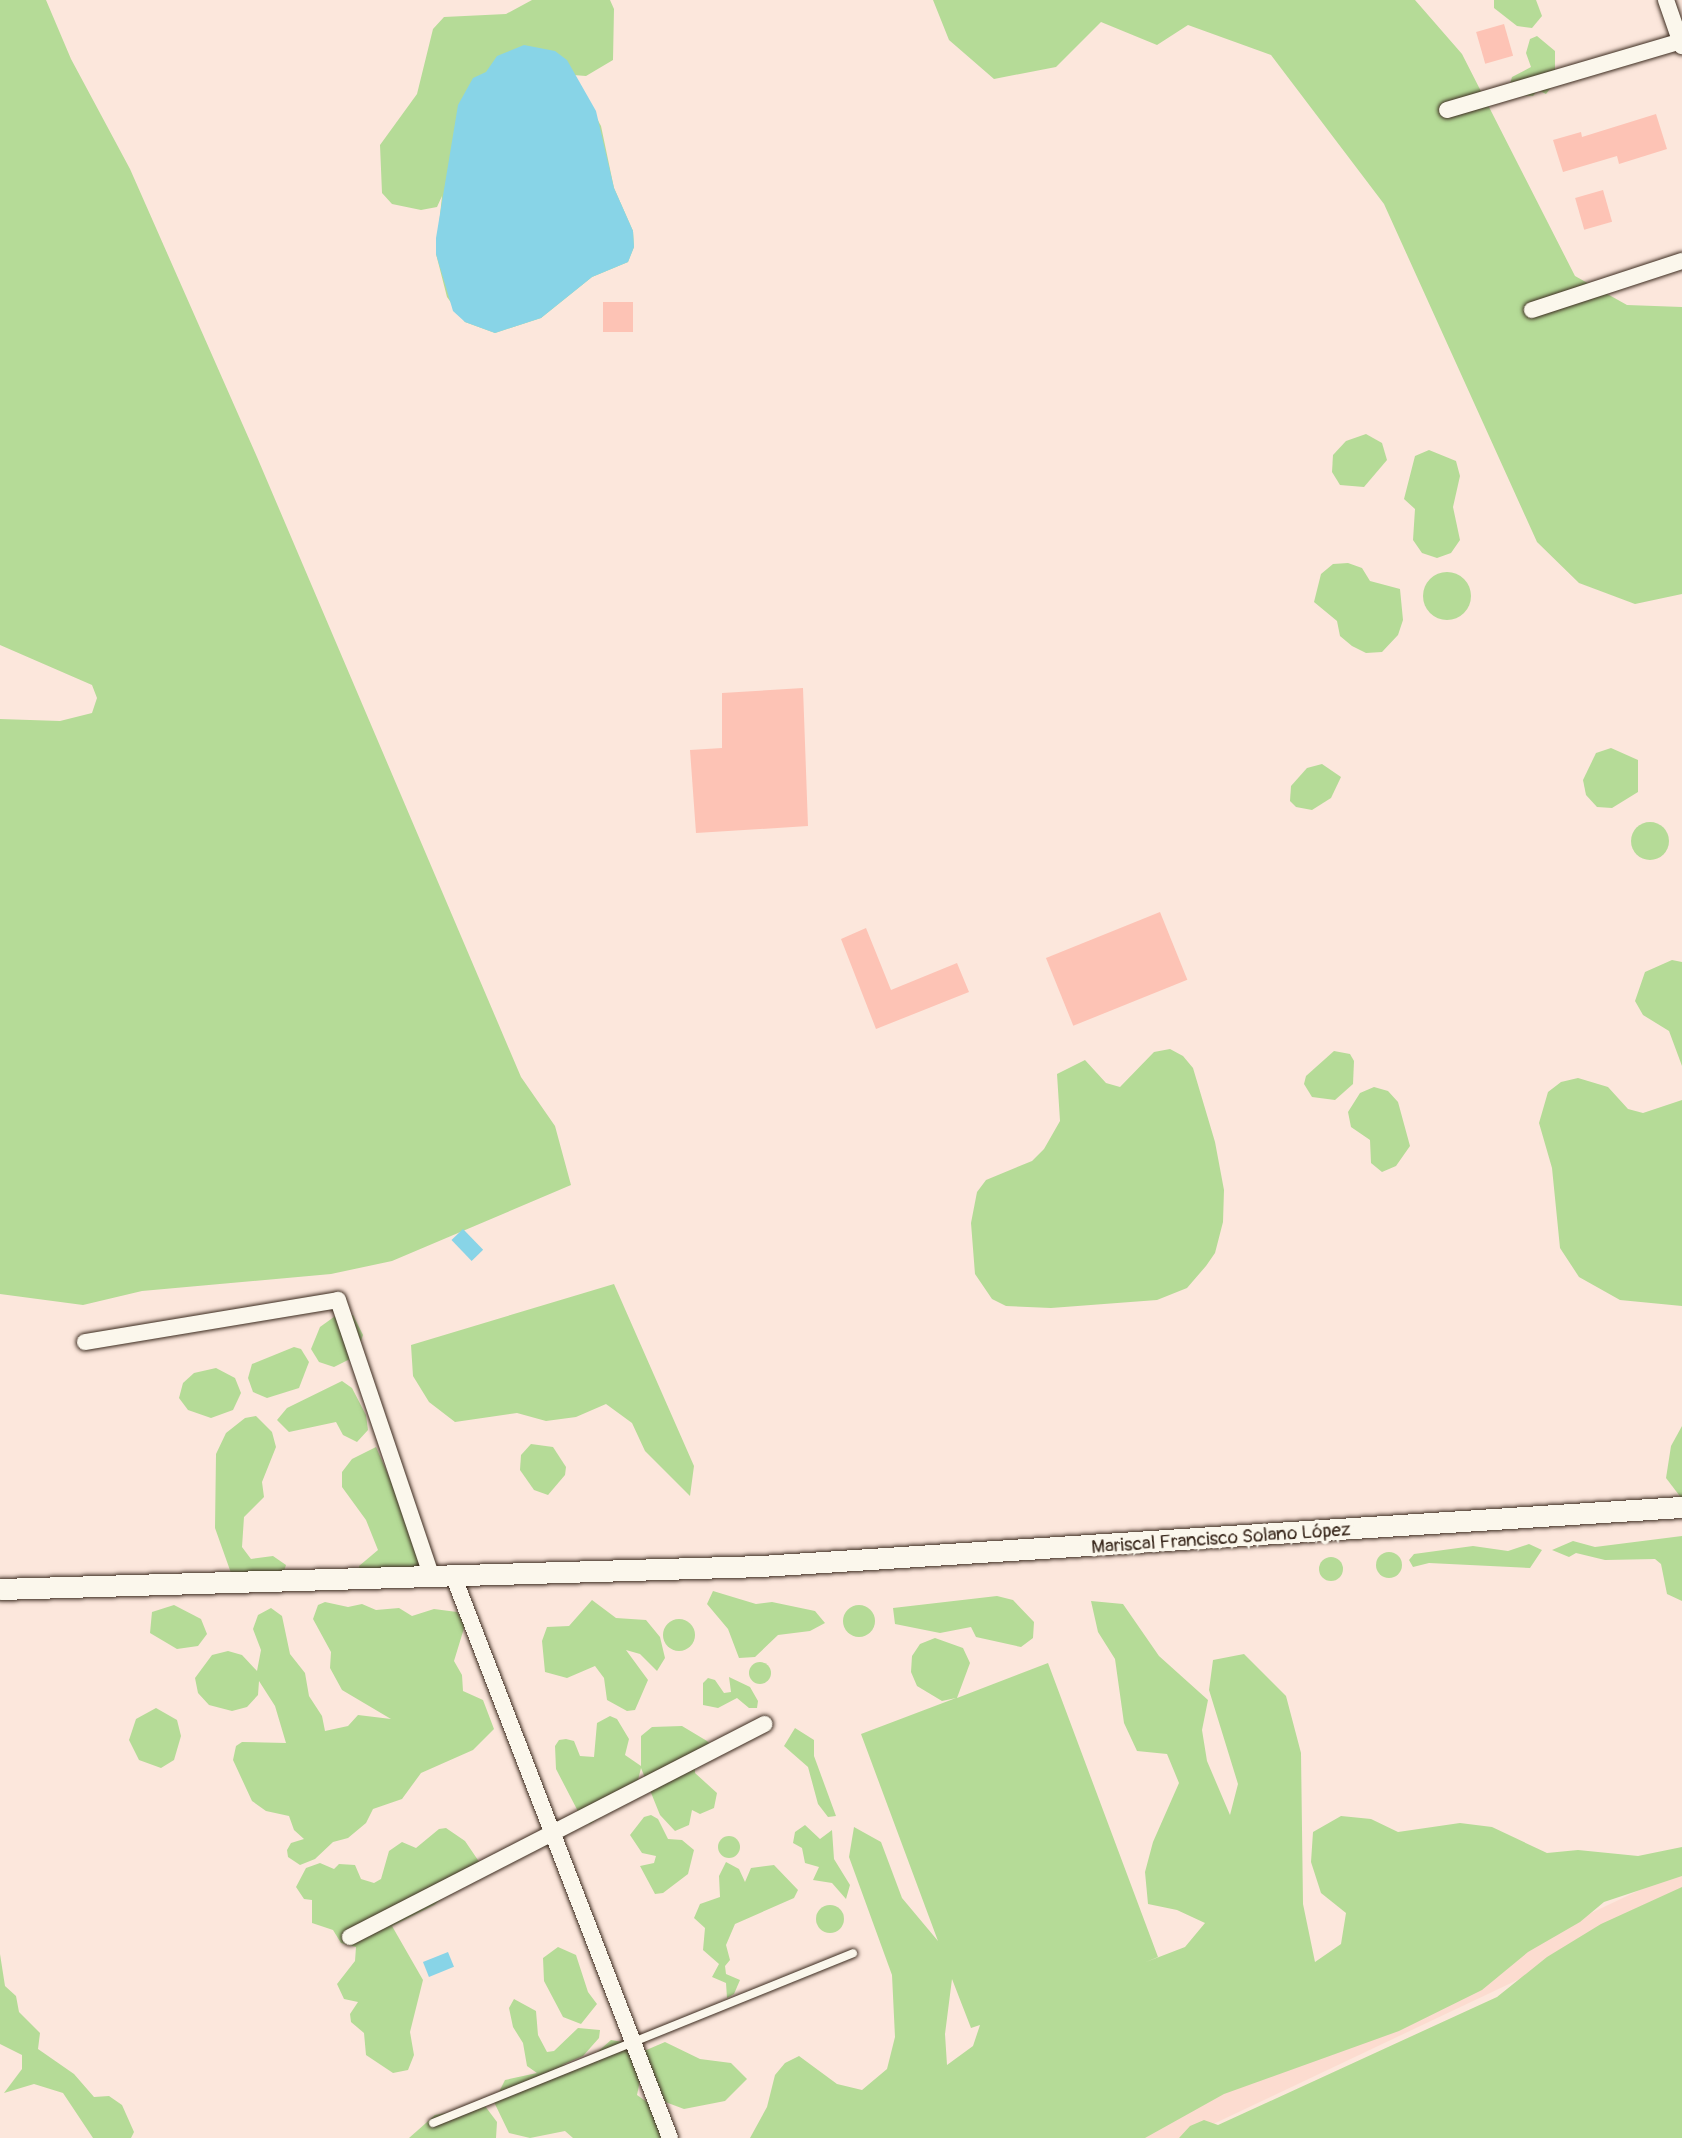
<!DOCTYPE html>
<meta charset="utf-8">
<style>
body{margin:0}
#map{position:relative;width:1682px;height:2138px;overflow:hidden;background:#fce7dc;font-family:Pangolin,sans-serif}
div>[style]{position:absolute}
.built>*{inset:0;background:#fcdcd0}
.green>*{inset:0;background:#b5db97}
.round{border-radius:50%}
.water>*{inset:0;background:#88d4e7;transform-origin:0 0}
.building>*{inset:0;background:#fdc3b5;transform-origin:0 0}
.roads{filter:drop-shadow(0 0 2px #3b2a1e) drop-shadow(0 0 2px #3b2a1e)}
.service>*{height:8px;margin:-4px;padding:0 4px;transform-origin:4px;border-radius:4px;background:#fbf7ec}
.minor>*{height:16px;margin:-8px;padding:0 8px;transform-origin:8px;border-radius:8px;background:#fbf7ec}
.tertiary>*{height:21px;margin:-10.5px;padding:0 10.5px;transform-origin:10.5px;border-radius:10.5px;background:#fbf7ec}
span{translate:-50% -50%;white-space:nowrap;text-align:center;line-height:1.15;-webkit-text-stroke:7px #fbf7ec;paint-order:stroke}
.street-label{font-size:19px;color:#3b2a1e}
</style>
<div id="map">
<div class="built">
<div style="clip-path:polygon(1682px 1870px,1682px 1902px,1207px 2127px,1183px 2138px,1115px 2138px)"></div>
</div>
<div class="green">
<div style="clip-path:polygon(0 0,46px 0,71px 59px,130px 169px,257px 457px,521px 1077px,555px 1126px,571px 1185px,392px 1261px,331px 1274px,142px 1291px,83px 1305px,0 1294px,0 719px,60px 721px,92px 713px,97px 698px,92px 685px,0 645px)"></div>
<div style="clip-path:polygon(532px 0,610px 0,614px 9px,613px 60px,586px 76px,573px 75px,601px 126px,614px 188px,633px 231px,634px 247px,628px 262px,592px 277px,541px 318px,495px 333px,465px 322px,447px 297px,436px 254px,442px 196px,437px 207px,421px 210px,392px 204px,382px 193px,380px 145px,417px 94px,433px 29px,444px 17px,506px 14px)"></div>
<div style="clip-path:polygon(933px 0,1415px 0,1462px 54px,1575px 276px,1627px 305px,1682px 307px,1682px 594px,1635px 604px,1579px 583px,1537px 542px,1384px 204px,1271px 55px,1188px 25px,1157px 45px,1101px 22px,1056px 67px,994px 79px,949px 40px)"></div>
<div style="clip-path:polygon(1536px 0,1542px 16px,1532px 28px,1517px 26px,1494px 8px,1494px 0)"></div>
<div style="clip-path:polygon(1537px 36px,1555px 51px,1555px 82px,1546px 94px,1538px 90px,1533px 96px,1518px 95px,1510px 84px,1512px 77px,1531px 67px,1526px 53px,1530px 39px)"></div>
<div style="clip-path:polygon(1366px 434px,1382px 443px,1387px 460px,1364px 487px,1340px 485px,1332px 472px,1333px 455px,1346px 441px)"></div>
<div style="clip-path:polygon(1429px 450px,1456px 461px,1460px 476px,1453px 507px,1460px 540px,1451px 553px,1437px 558px,1422px 553px,1413px 540px,1415px 509px,1404px 499px,1415px 456px)"></div>
<div style="clip-path:polygon(1348px 563px,1362px 568px,1370px 581px,1400px 589px,1403px 620px,1398px 635px,1382px 652px,1366px 653px,1352px 646px,1340px 636px,1337px 621px,1314px 602px,1321px 574px,1333px 564px)"></div>
<div class="round" style="left:1423px;top:572px;width:48px;height:48px"></div>
<div style="clip-path:polygon(1611px 748px,1638px 760px,1638px 792px,1612px 808px,1597px 807px,1586px 795px,1583px 780px,1596px 753px)"></div>
<div style="clip-path:polygon(1322px 764px,1341px 777px,1331px 798px,1312px 810px,1296px 807px,1290px 801px,1291px 786px,1307px 768px)"></div>
<div class="round" style="left:1631px;top:822px;width:38px;height:38px"></div>
<div style="clip-path:polygon(1672px 960px,1682px 962px,1682px 1066px,1669px 1031px,1643px 1015px,1635px 1001px,1645px 972px)"></div>
<div style="clip-path:polygon(1170px 1049px,1183px 1056px,1193px 1068px,1215px 1142px,1224px 1190px,1223px 1222px,1215px 1253px,1206px 1266px,1187px 1288px,1157px 1300px,1051px 1308px,1006px 1306px,992px 1299px,975px 1274px,971px 1223px,977px 1192px,986px 1180px,1032px 1161px,1044px 1149px,1060px 1121px,1057px 1074px,1085px 1060px,1106px 1083px,1120px 1087px,1154px 1052px)"></div>
<div style="clip-path:polygon(1334px 1051px,1350px 1054px,1354px 1061px,1353px 1084px,1335px 1100px,1312px 1097px,1304px 1084px,1306px 1076px)"></div>
<div style="clip-path:polygon(1578px 1078px,1608px 1087px,1628px 1109px,1643px 1113px,1682px 1100px,1682px 1306px,1620px 1300px,1579px 1277px,1560px 1248px,1552px 1168px,1539px 1123px,1548px 1092px,1561px 1082px)"></div>
<div style="clip-path:polygon(1374px 1087px,1388px 1091px,1398px 1102px,1410px 1146px,1396px 1166px,1382px 1172px,1371px 1163px,1370px 1140px,1351px 1127px,1348px 1112px,1360px 1093px)"></div>
<div style="clip-path:polygon(614px 1284px,694px 1466px,690px 1496px,645px 1451px,632px 1423px,606px 1404px,576px 1417px,546px 1421px,517px 1413px,455px 1422px,429px 1402px,413px 1376px,411px 1345px)"></div>
<div style="clip-path:polygon(338px 1314px,353px 1315px,363px 1335px,356px 1356px,334px 1367px,319px 1362px,311px 1349px,320px 1327px)"></div>
<div style="clip-path:polygon(294px 1347px,301px 1349px,309px 1362px,299px 1388px,267px 1398px,253px 1392px,248px 1378px,252px 1364px)"></div>
<div style="clip-path:polygon(216px 1368px,235px 1378px,241px 1393px,233px 1410px,211px 1418px,188px 1410px,179px 1398px,183px 1383px,194px 1373px)"></div>
<div style="clip-path:polygon(342px 1381px,352px 1388px,366px 1415px,368px 1430px,357px 1442px,343px 1435px,336px 1422px,289px 1432px,277px 1420px,287px 1408px)"></div>
<div style="clip-path:polygon(256px 1416px,272px 1432px,276px 1447px,262px 1482px,264px 1497px,244px 1517px,242px 1547px,251px 1559px,273px 1556px,286px 1565px,284px 1571px,231px 1573px,215px 1528px,216px 1454px,226px 1433px,245px 1418px)"></div>
<div style="clip-path:polygon(1682px 1426px,1682px 1499px,1666px 1478px,1671px 1446px)"></div>
<div style="clip-path:polygon(531px 1444px,553px 1447px,566px 1467px,565px 1475px,548px 1495px,534px 1490px,520px 1470px,521px 1455px)"></div>
<div style="clip-path:polygon(376px 1447px,397px 1495px,424px 1569px,360px 1574px,359px 1566px,378px 1550px,366px 1520px,342px 1487px,342px 1472px,352px 1459px)"></div>
<div style="clip-path:polygon(1682px 1536px,1682px 1601px,1667px 1594px,1661px 1564px,1655px 1559px,1605px 1560px,1576px 1553px,1569px 1557px,1552px 1550px,1573px 1541px,1595px 1547px)"></div>
<div style="clip-path:polygon(1529px 1544px,1542px 1550px,1530px 1568px,1429px 1563px,1413px 1567px,1409px 1560px,1414px 1554px,1473px 1546px,1508px 1551px)"></div>
<div class="round" style="left:1376px;top:1552px;width:26px;height:26px"></div>
<div class="round" style="left:1319px;top:1557px;width:24px;height:24px"></div>
<div style="clip-path:polygon(713px 1591px,756px 1604px,772px 1602px,815px 1611px,825px 1623px,810px 1631px,778px 1635px,755px 1657px,739px 1658px,728px 1629px,707px 1604px)"></div>
<div style="clip-path:polygon(997px 1596px,1013px 1600px,1034px 1622px,1033px 1638px,1021px 1647px,976px 1637px,971px 1627px,940px 1633px,895px 1624px,893px 1608px)"></div>
<div style="clip-path:polygon(592px 1600px,616px 1618px,646px 1620px,660px 1637px,665px 1658px,657px 1671px,640px 1654px,626px 1650px,648px 1680px,635px 1710px,627px 1711px,607px 1700px,604px 1678px,595px 1666px,567px 1678px,545px 1672px,542px 1641px,547px 1627px,569px 1626px)"></div>
<div style="clip-path:polygon(evenodd,1091px 1601px,1123px 1604px,1159px 1656px,1208px 1700px,1202px 1730px,1207px 1761px,1230px 1815px,1238px 1784px,1209px 1690px,1213px 1660px,1244px 1654px,1286px 1696px,1301px 1753px,1303px 1904px,1315px 1962px,1341px 1944px,1346px 1913px,1321px 1893px,1311px 1862px,1313px 1832px,1341px 1816px,1371px 1819px,1398px 1832px,1460px 1823px,1492px 1827px,1547px 1853px,1578px 1850px,1638px 1856px,1682px 1847px,1682px 1876px,1604px 1902px,1580px 1922px,1528px 1952px,1482px 1990px,1399px 2031px,1224px 2094px,1145px 2138px,750px 2138px,767px 2107px,775px 2075px,785px 2063px,799px 2056px,837px 2084px,862px 2090px,887px 2069px,895px 2037px,892px 1975px,849px 1857px,854px 1827px,881px 1842px,902px 1898px,938px 1941px,861px 1734px,956px 1698px,942px 1701px,917px 1686px,911px 1672px,912px 1656px,920px 1644px,935px 1638px,963px 1648px,970px 1663px,957px 1698px,1048px 1663px,1158px 1957px,1146px 1962px,1185px 1947px,1205px 1923px,1177px 1910px,1148px 1904px,1145px 1872px,1153px 1842px,1179px 1783px,1167px 1754px,1137px 1751px,1124px 1723px,1115px 1659px,1098px 1632px,1091px 1601px,952px 1979px,971px 2028px,980px 2025px,973px 2046px,947px 2065px,945px 2034px,952px 1979px)"></div>
<div style="clip-path:polygon(325px 1602px,348px 1607px,362px 1604px,376px 1610px,399px 1608px,412px 1616px,434px 1609px,457px 1612px,465px 1625px,454px 1661px,462px 1675px,463px 1691px,483px 1700px,494px 1729px,473px 1750px,421px 1773px,402px 1799px,373px 1809px,366px 1823px,348px 1838px,333px 1842px,315px 1859px,300px 1865px,288px 1857px,287px 1850px,291px 1843px,304px 1839px,294px 1830px,289px 1816px,266px 1811px,252px 1801px,233px 1760px,236px 1746px,242px 1742px,286px 1743px,275px 1706px,259px 1681px,258px 1695px,247px 1707px,232px 1711px,209px 1705px,198px 1693px,195px 1678px,212px 1655px,228px 1651px,242px 1655px,257px 1671px,261px 1650px,253px 1629px,258px 1615px,271px 1608px,282px 1616px,290px 1654px,305px 1673px,309px 1696px,322px 1716px,325px 1731px,348px 1726px,358px 1715px,391px 1719px,342px 1690px,330px 1668px,331px 1652px,313px 1619px,318px 1605px)"></div>
<div class="round" style="left:843px;top:1605px;width:32px;height:32px"></div>
<div style="clip-path:polygon(174px 1605px,201px 1619px,207px 1634px,198px 1646px,177px 1649px,150px 1633px,152px 1612px)"></div>
<div class="round" style="left:663px;top:1619px;width:32px;height:32px"></div>
<div class="round" style="left:749px;top:1662px;width:22px;height:22px"></div>
<div style="clip-path:polygon(729px 1677px,750px 1687px,758px 1701px,757px 1708px,749px 1708px,737px 1698px,718px 1708px,703px 1705px,703px 1683px,708px 1678px,715px 1680px,724px 1693px,731px 1692px)"></div>
<div style="clip-path:polygon(156px 1708px,177px 1720px,181px 1736px,174px 1760px,161px 1768px,139px 1760px,129px 1740px,136px 1719px)"></div>
<div style="clip-path:polygon(610px 1716px,617px 1719px,629px 1739px,625px 1755px,641px 1766px,641px 1736px,652px 1727px,682px 1726px,707px 1741px,712px 1746px,695px 1766px,695px 1773px,717px 1793px,714px 1808px,700px 1814px,692px 1810px,689px 1825px,675px 1831px,660px 1815px,641px 1768px,637px 1784px,606px 1807px,596px 1820px,590px 1824px,583px 1821px,556px 1769px,555px 1746px,559px 1740px,566px 1739px,574px 1741px,580px 1756px,594px 1757px,597px 1723px)"></div>
<div style="clip-path:polygon(795px 1728px,814px 1740px,814px 1756px,836px 1816px,828px 1817px,818px 1804px,808px 1767px,784px 1746px)"></div>
<div style="clip-path:polygon(651px 1815px,658px 1819px,668px 1839px,682px 1840px,694px 1850px,688px 1874px,663px 1893px,655px 1894px,640px 1866px,654px 1863px,656px 1856px,642px 1853px,630px 1835px,644px 1817px)"></div>
<div style="clip-path:polygon(805px 1825px,820px 1839px,832px 1830px,834px 1859px,850px 1885px,846px 1899px,832px 1883px,813px 1880px,819px 1867px,805px 1863px,802px 1848px,793px 1843px,795px 1832px)"></div>
<div style="clip-path:polygon(446px 1828px,465px 1841px,482px 1866px,434px 1905px,392px 1926px,423px 1980px,410px 2032px,414px 2055px,408px 2070px,393px 2073px,366px 2055px,364px 2033px,351px 2022px,350px 2014px,358px 2002px,344px 1999px,337px 1984px,355px 1961px,356px 1947px,341px 1943px,333px 1930px,312px 1923px,312px 1900px,304px 1899px,296px 1887px,306px 1868px,320px 1863px,334px 1869px,339px 1864px,355px 1865px,361px 1879px,374px 1883px,381px 1879px,389px 1851px,402px 1842px,416px 1848px,439px 1829px)"></div>
<div class="round" style="left:718px;top:1836px;width:22px;height:22px"></div>
<div style="clip-path:polygon(726px 1862px,739px 1869px,745px 1882px,751px 1868px,774px 1865px,798px 1890px,794px 1898px,735px 1924px,726px 1945px,730px 1960px,725px 1966px,726px 1974px,740px 1980px,734px 1994px,727px 1998px,726px 1983px,712px 1977px,719px 1964px,703px 1950px,705px 1928px,694px 1918px,700px 1904px,720px 1897px,719px 1876px)"></div>
<div style="clip-path:polygon(1682px 1887px,1682px 2138px,1179px 2138px,1190px 2126px,1204px 2120px,1218px 2125px,1497px 1997px,1547px 1957px,1601px 1924px)"></div>
<div class="round" style="left:816px;top:1905px;width:28px;height:28px"></div>
<div style="clip-path:polygon(558px 1947px,576px 1955px,588px 1992px,597px 2004px,581px 2024px,563px 2017px,544px 1981px,543px 1958px)"></div>
<div style="clip-path:polygon(0 1954px,5px 1986px,16px 1996px,19px 2012px,40px 2033px,38px 2049px,74px 2074px,94px 2097px,109px 2096px,122px 2105px,134px 2132px,131px 2138px,93px 2138px,63px 2093px,34px 2084px,4px 2093px,22px 2069px,22px 2055px,0 2044px)"></div>
<div style="clip-path:polygon(514px 1999px,536px 2011px,538px 2035px,547px 2052px,554px 2051px,578px 2028px,600px 2030px,599px 2038px,583px 2056px,562px 2065px,585px 2063px,611px 2040px,629px 2043px,644px 2051px,665px 2042px,700px 2059px,731px 2063px,747px 2079px,725px 2101px,684px 2109px,660px 2100px,642px 2071px,637px 2095px,657px 2109px,661px 2138px,573px 2138px,565px 2131px,530px 2138px,509px 2133px,494px 2102px,505px 2080px,537px 2073px,527px 2066px,523px 2043px,513px 2027px,509px 2008px)"></div>
<div style="clip-path:polygon(485px 2106px,497px 2122px,496px 2138px,409px 2138px,435px 2115px)"></div>
</div>
<div class="water">
<div style="clip-path:polygon(524px 45px,555px 51px,567px 60px,596px 111px,614px 188px,633px 231px,634px 247px,628px 262px,592px 277px,541px 318px,495px 333px,465px 322px,453px 311px,436px 254px,436px 238px,458px 105px,473px 78px,486px 72px,497px 56px)"></div>
<div style="left:463px;top:1229px;width:29px;height:16px;rotate:46deg"></div>
<div style="left:448px;top:1952px;width:16px;height:27px;rotate:68deg"></div>
</div>
<div class="building">
<div style="left:1504px;top:24px;width:33px;height:29px;rotate:74deg"></div>
<div style="clip-path:polygon(1656px 114px,1667px 149px,1619px 164px,1617px 156px,1563px 172px,1553px 140px,1581px 132px,1582px 137px)"></div>
<div style="left:1603px;top:190px;width:33px;height:29px;rotate:74deg"></div>
<div style="left:603px;top:302px;width:30px;height:30px"></div>
<div style="clip-path:polygon(803px 688px,808px 826px,696px 833px,690px 750px,722px 748px,722px 693px)"></div>
<div style="left:1160px;top:912px;width:73px;height:123px;rotate:68deg"></div>
<div style="clip-path:polygon(866px 928px,891px 990px,957px 963px,969px 992px,876px 1029px,841px 939px)"></div>
</div>
<div class="roads">
<div class="service">
<div style="left:433px;top:2123px;width:453px;rotate:-22deg"></div>
</div>
<div class="minor">
<div style="left:1666px;top:0;width:49px;rotate:70.8deg"></div>
<div style="left:1447px;top:110px;width:245px;rotate:-16.4deg"></div>
<div style="left:1532px;top:310px;width:158px;rotate:-18.1deg"></div>
<div style="left:85px;top:1342px;width:256px;rotate:-9.4deg"></div>
<div style="left:338px;top:1300px;width:290px;rotate:71.3deg"></div>
<div style="left:453px;top:1575px;width:603px;rotate:68.92deg"></div>
<div style="left:350px;top:1937px;width:466px;rotate:-27.2deg"></div>
</div>
<div class="tertiary">
<div style="left:0;top:1589px;width:761px;rotate:-1.73deg"></div>
<div style="left:761px;top:1566px;width:923px;rotate:-3.67deg"></div>
</div>
</div>
<div class="street-label">
<span style="left:1221px;top:1539px;rotate:-4deg">Mariscal Francisco Solano López</span>
</div>
</div>
